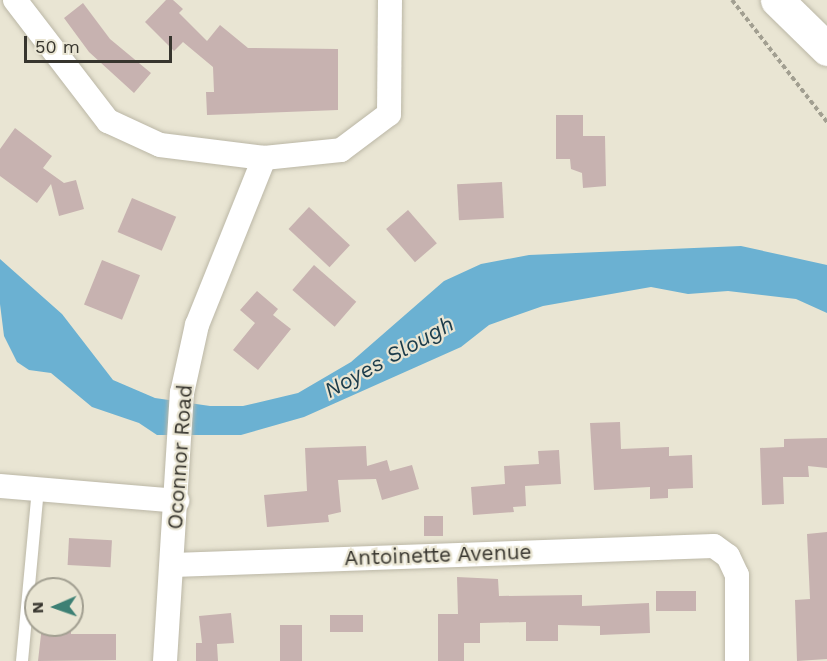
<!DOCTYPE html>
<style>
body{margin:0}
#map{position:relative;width:827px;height:661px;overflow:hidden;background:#e9e5d3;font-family:"Work Sans",sans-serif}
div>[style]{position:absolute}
.water>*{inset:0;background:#6bb1d2}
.building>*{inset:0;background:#c7b2b0;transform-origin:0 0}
.path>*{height:4px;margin-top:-2px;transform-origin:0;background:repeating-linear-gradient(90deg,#a29f91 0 4.5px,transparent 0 7.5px)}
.roads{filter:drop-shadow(0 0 2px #bbb7a6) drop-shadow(0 0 2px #bbb7a6)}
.lane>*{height:12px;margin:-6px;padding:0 6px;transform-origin:6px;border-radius:6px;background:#fff}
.street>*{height:24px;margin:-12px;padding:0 12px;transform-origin:12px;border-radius:12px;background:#fff}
.highway>*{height:33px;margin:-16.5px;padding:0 16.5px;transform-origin:16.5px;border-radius:16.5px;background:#fff}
span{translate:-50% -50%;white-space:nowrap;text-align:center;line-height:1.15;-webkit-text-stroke:4.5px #e9e5d3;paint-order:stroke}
.street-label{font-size:21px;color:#37352e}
.water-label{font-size:22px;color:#1b3b4a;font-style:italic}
.north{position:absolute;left:24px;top:577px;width:60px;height:60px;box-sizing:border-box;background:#e9e5d3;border:2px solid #a29f91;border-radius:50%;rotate:268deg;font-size:16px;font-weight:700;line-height:24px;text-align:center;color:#37352e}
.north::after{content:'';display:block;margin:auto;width:21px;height:27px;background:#3d8074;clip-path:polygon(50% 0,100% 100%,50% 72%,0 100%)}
.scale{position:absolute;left:24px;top:36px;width:148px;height:27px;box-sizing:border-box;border:3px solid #37352e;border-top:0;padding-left:8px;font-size:18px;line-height:21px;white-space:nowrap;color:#37352e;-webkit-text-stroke:4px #e9e5d3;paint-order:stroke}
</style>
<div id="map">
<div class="water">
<div style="clip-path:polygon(741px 246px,827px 265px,827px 313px,796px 299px,728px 291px,688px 294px,651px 287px,543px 306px,489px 325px,461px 347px,304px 417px,241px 435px,157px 435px,139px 423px,92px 407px,51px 373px,29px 370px,17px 362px,4px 336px,0 304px,0 259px,62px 314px,113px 380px,155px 398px,210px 406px,243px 406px,298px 393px,351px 362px,444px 281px,481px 264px,529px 255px)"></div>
</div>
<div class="building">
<div style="clip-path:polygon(166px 0,173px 0,183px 9px,179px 13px,207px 41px,220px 25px,248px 48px,338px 49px,338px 110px,207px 115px,206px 92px,214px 92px,213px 67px,183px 42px,174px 51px,145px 22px)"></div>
<div style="clip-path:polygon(83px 3px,110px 39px,151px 73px,134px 93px,89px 52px,64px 18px)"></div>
<div style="clip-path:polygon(556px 115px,583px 115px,583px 136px,605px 136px,606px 186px,583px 188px,582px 173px,571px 169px,570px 159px,556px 159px)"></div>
<div style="clip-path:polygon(15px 128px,52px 156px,43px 168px,64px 183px,76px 180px,84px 209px,59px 216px,51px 184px,37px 203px,0 176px,0 149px)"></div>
<div style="left:502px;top:182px;width:36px;height:45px;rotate:87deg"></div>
<div style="left:132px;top:198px;width:48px;height:37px;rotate:23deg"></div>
<div style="left:309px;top:207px;width:56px;height:30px;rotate:43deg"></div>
<div style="left:408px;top:210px;width:44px;height:29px;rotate:49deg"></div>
<div style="left:102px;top:260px;width:41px;height:48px;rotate:22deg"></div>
<div style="left:314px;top:265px;width:56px;height:33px;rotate:41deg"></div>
<div style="clip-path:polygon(257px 291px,278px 309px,273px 315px,291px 329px,258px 370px,233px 350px,255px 323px,240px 310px)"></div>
<div style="clip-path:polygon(620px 422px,621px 449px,669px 447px,669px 456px,692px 455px,693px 488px,668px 489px,668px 498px,650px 499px,650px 487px,594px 490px,590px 423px)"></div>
<div style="clip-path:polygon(827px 438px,827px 468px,808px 466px,809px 477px,783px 477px,784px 504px,762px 505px,760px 448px,784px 447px,784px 439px)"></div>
<div style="clip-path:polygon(366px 446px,367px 466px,387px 460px,390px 471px,412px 465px,419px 489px,382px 500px,376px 479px,338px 480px,341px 512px,328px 515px,329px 522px,267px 527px,264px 495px,307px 491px,305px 448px)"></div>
<div style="clip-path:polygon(559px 450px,561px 484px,525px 486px,526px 506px,513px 507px,514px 512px,473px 515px,471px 487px,505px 484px,504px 466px,539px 464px,538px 451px)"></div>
<div style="left:424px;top:516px;width:19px;height:20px"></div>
<div style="clip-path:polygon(827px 532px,827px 659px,797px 661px,795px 600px,810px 599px,807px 534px)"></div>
<div style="left:69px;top:538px;width:43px;height:27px;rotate:3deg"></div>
<div style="clip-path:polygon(457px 577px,498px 579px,499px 596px,582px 595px,582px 606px,649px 603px,650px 633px,600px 635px,600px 626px,558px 625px,558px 641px,526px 641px,526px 622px,480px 623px,480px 643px,464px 643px,464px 661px,438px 661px,438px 614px,458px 614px)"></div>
<div style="left:696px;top:591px;width:20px;height:40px;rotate:90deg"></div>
<div style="clip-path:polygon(231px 613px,234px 643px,217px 644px,218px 661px,196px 661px,196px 643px,202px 643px,199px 616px)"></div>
<div style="left:330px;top:615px;width:33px;height:17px"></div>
<div style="left:280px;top:625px;width:22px;height:36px"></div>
<div style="clip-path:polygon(42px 626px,71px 629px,71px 634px,116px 634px,116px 660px,38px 661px)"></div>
</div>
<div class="path">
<div style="left:732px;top:0;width:155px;rotate:52.1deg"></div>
</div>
<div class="roads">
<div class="lane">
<div style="left:22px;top:661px;width:173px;rotate:-84.7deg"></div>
</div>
<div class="street">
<div style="left:15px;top:0;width:153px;rotate:52.5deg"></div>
<div style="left:108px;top:121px;width:57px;rotate:24.8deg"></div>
<div style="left:160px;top:145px;width:105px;rotate:7.1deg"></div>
<div style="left:264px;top:158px;width:77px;rotate:-5.9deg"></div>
<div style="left:341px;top:150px;width:60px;rotate:-36.9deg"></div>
<div style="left:389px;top:114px;width:114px;rotate:-89.5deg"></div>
<div style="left:0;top:486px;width:178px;rotate:4.8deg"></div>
<div style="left:173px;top:565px;width:541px;rotate:-2.01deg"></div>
<div style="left:714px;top:546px;width:17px;rotate:36deg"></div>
<div style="left:728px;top:556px;width:21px;rotate:65deg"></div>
<div style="left:737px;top:575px;width:86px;rotate:90deg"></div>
<div style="left:165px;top:661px;width:269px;rotate:-86.4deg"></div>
<div style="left:182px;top:393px;width:70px;rotate:-77.6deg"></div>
<div style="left:197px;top:325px;width:180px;rotate:-68.1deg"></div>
</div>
<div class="highway">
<div style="left:777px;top:0;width:70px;rotate:44.4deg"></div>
</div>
</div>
<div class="street-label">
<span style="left:180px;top:457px;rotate:-86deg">Oconnor Road</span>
<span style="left:438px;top:555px;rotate:-2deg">Antoinette Avenue</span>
</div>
<div class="water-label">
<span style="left:389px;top:357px;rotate:-29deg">Noyes Slough</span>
</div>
<div class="north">N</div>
<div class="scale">50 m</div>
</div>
